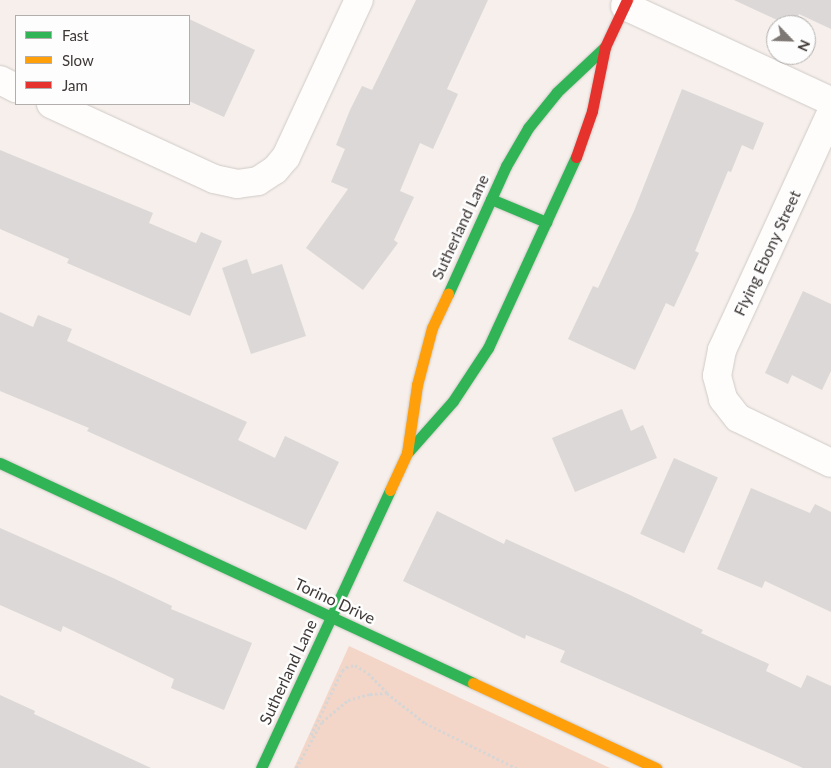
<!DOCTYPE html>
<style>
body{margin:0}
#map{position:relative;width:831px;height:768px;overflow:hidden;background:#f6efeb;font-family:Lato,sans-serif}
div>[style]{position:absolute}
.green>*{inset:0;background:#f4d6c9}
.building>*{inset:0;background:#dcd8d8;transform-origin:0 0}
.path>*{height:3px;margin-top:-1.5px;transform-origin:0;background:repeating-linear-gradient(90deg,#d7d6d5 0 2.5px,transparent 0 5px)}
.roads{filter:drop-shadow(0 0 1px #d0cbc8) drop-shadow(0 0 1px #d0cbc8)}
.street>*{height:28px;margin:-14px;padding:0 14px;transform-origin:14px;border-radius:14px;background:#fefdfc}
.fast>*{height:11px;margin:-5.5px;padding:0 5.5px;transform-origin:5.5px;border-radius:5.5px;background:#30b455}
.slow>*{height:11px;margin:-5.5px;padding:0 5.5px;transform-origin:5.5px;border-radius:5.5px;background:#ff9f0a}
.jam>*{height:11px;margin:-5.5px;padding:0 5.5px;transform-origin:5.5px;border-radius:5.5px;background:#e5322d}
span{translate:-50% -50%;white-space:nowrap;text-align:center;line-height:1.15;-webkit-text-stroke:5px #fdfdfd;paint-order:stroke}
.street-label{font-size:16px;color:#3e3836}
.legend{position:absolute;left:15px;top:15px;width:175px;height:90px;box-sizing:border-box;background:#fdfdfd;border:1px solid #b1aead;margin:0;padding:6px 9px;list-style:none;font-size:15px;color:#3e3836}
.legend li{display:flex;align-items:center;gap:10px;height:25px}
.legend b{width:25px;border:1px solid #b1aead}
.north{position:absolute;left:766px;top:15px;width:50px;height:50px;box-sizing:border-box;background:#fdfdfd;border:1px solid #b1aead;border-radius:50%;rotate:114deg;font-size:14px;font-weight:700;line-height:20px;text-align:center;color:#3e3836}
.north::after{content:'';display:block;margin:auto;width:18px;height:22px;background:#7e7875;clip-path:polygon(50% 0,100% 100%,50% 72%,0 100%)}
</style>
<div id="map">
<div class="green">
<div style="clip-path:polygon(349px 646px,610px 768px,294px 768px)"></div>
</div>
<div class="building">
<div style="clip-path:polygon(416px 0,488px 0,447px 89px,458px 94px,433px 149px,420px 143px,400px 191px,414px 197px,394px 240px,398px 243px,363px 290px,306px 248px,348px 189px,331px 182px,345px 149px,336px 145px,350px 110px,362px 86px,372px 90px)"></div>
<div style="clip-path:polygon(734px 0,831px 0,831px 29px,799px 14px,794px 25px,788px 25px)"></div>
<div style="clip-path:polygon(189px 19px,255px 50px,224px 117px,189px 101px)"></div>
<div style="clip-path:polygon(682px 89px,764px 123px,753px 150px,742px 145px,731px 172px,728px 171px,695px 251px,699px 253px,674px 307px,666px 303px,635px 370px,568px 339px,593px 286px,598px 288px,634px 211px)"></div>
<div style="clip-path:polygon(0 150px,153px 213px,149px 223px,196px 243px,201px 232px,222px 241px,190px 316px,67px 263px,69px 259px,0 229px)"></div>
<div style="clip-path:polygon(247px 259px,252px 274px,282px 264px,306px 336px,251px 354px,222px 268px)"></div>
<div style="clip-path:polygon(803px 291px,831px 304px,831px 371px,822px 390px,792px 375px,788px 384px,765px 373px)"></div>
<div style="clip-path:polygon(0 312px,33px 327px,38px 315px,72px 329px,67px 341px,247px 422px,238px 440px,275px 458px,285px 436px,339px 462px,306px 530px,87px 431px,89px 428px,0 391px)"></div>
<div style="clip-path:polygon(622px 409px,631px 431px,643px 425px,657px 458px,575px 492px,552px 438px)"></div>
<div style="left:674px;top:458px;width:48px;height:83px;rotate:24deg"></div>
<div style="clip-path:polygon(751px 488px,810px 513px,815px 504px,831px 512px,831px 612px,765px 581px,762px 588px,717px 569px)"></div>
<div style="clip-path:polygon(437px 511px,504px 544px,506px 539px,630px 595px,703px 630px,701px 633px,769px 664px,766px 671px,801px 688px,807px 675px,831px 686px,831px 768px,803px 768px,560px 662px,565px 651px,526px 635px,525px 639px,403px 581px)"></div>
<div style="clip-path:polygon(0 528px,113px 578px,172px 606px,171px 609px,252px 643px,224px 710px,171px 688px,174px 679px,63px 626px,61px 632px,0 605px)"></div>
<div style="clip-path:polygon(0 695px,35px 711px,34px 714px,151px 768px,0 768px)"></div>
</div>
<div class="path">
<div style="left:311px;top:735px;width:71px;rotate:-64.2deg"></div>
<div style="left:342px;top:671px;width:6px;rotate:-45deg"></div>
<div style="left:346px;top:667px;width:9px;rotate:-13deg"></div>
<div style="left:355px;top:665px;width:15px;rotate:32deg"></div>
<div style="left:368px;top:673px;width:28px;rotate:46deg"></div>
<div style="left:296px;top:768px;width:53px;rotate:-60.5deg"></div>
<div style="left:322px;top:722px;width:34px;rotate:-40deg"></div>
<div style="left:348px;top:700px;width:23px;rotate:-15deg"></div>
<div style="left:370px;top:694px;width:17px;rotate:-3deg"></div>
<div style="left:387px;top:693px;width:48px;rotate:38.3deg"></div>
<div style="left:425px;top:723px;width:102px;rotate:26.3deg"></div>
</div>
<div class="roads">
<div class="street">
<div style="left:625px;top:6px;width:227px;rotate:24.8deg"></div>
<div style="left:0;top:80px;width:18px;rotate:27deg"></div>
<div style="left:51px;top:104px;width:179px;rotate:24.7deg"></div>
<div style="left:214px;top:179px;width:24px;rotate:12deg"></div>
<div style="left:237px;top:184px;width:21px;rotate:-8deg"></div>
<div style="left:258px;top:181px;width:20px;rotate:-33deg"></div>
<div style="left:275px;top:170px;width:17px;rotate:-50deg"></div>
<div style="left:286px;top:157px;width:173px;rotate:-65.1deg"></div>
<div style="left:831px;top:113px;width:261px;rotate:114.7deg"></div>
<div style="left:722px;top:350px;width:26px;rotate:101deg"></div>
<div style="left:717px;top:376px;width:24px;rotate:75deg"></div>
<div style="left:723px;top:399px;width:24px;rotate:52deg"></div>
<div style="left:738px;top:418px;width:103px;rotate:25.8deg"></div>
</div>
<div class="fast">
<div style="left:491px;top:199px;width:60px;rotate:22.7deg"></div>
<div style="left:448px;top:294px;width:141px;rotate:-65.6deg"></div>
<div style="left:506px;top:166px;width:44px;rotate:-59.9deg"></div>
<div style="left:528px;top:128px;width:46px;rotate:-51.1deg"></div>
<div style="left:557px;top:92px;width:66px;rotate:-43.2deg"></div>
<div style="left:407px;top:453px;width:69px;rotate:-48.5deg"></div>
<div style="left:453px;top:401px;width:64px;rotate:-56.6deg"></div>
<div style="left:488px;top:348px;width:210px;rotate:-65.3deg"></div>
<div style="left:0;top:463px;width:522px;rotate:24.94deg"></div>
<div style="left:261px;top:768px;width:306px;rotate:-65.1deg"></div>
</div>
<div class="slow">
<div style="left:390px;top:490px;width:41px;rotate:-65.3deg"></div>
<div style="left:407px;top:453px;width:69px;rotate:-81.6deg"></div>
<div style="left:417px;top:385px;width:59px;rotate:-75.3deg"></div>
<div style="left:432px;top:328px;width:38px;rotate:-65deg"></div>
<div style="left:473px;top:683px;width:202px;rotate:24.9deg"></div>
</div>
<div class="jam">
<div style="left:576px;top:157px;width:49px;rotate:-70.8deg"></div>
<div style="left:592px;top:111px;width:65px;rotate:-78.5deg"></div>
<div style="left:605px;top:47px;width:52px;rotate:-64.9deg"></div>
</div>
</div>
<div class="street-label">
<span style="left:460px;top:227px;rotate:-65deg">Sutherland Lane</span>
<span style="left:767px;top:253px;rotate:-65deg">Flying Ebony Street</span>
<span style="left:335px;top:601px;rotate:25deg">Torino Drive</span>
<span style="left:288px;top:672px;rotate:-65deg">Sutherland Lane</span>
</div>
<ul class="legend">
<li><b style="height:6px;background:#30b455"></b>Fast</li>
<li><b style="height:6px;background:#ff9f0a"></b>Slow</li>
<li><b style="height:6px;background:#e5322d"></b>Jam</li>
</ul>
<div class="north">N</div>
</div>
